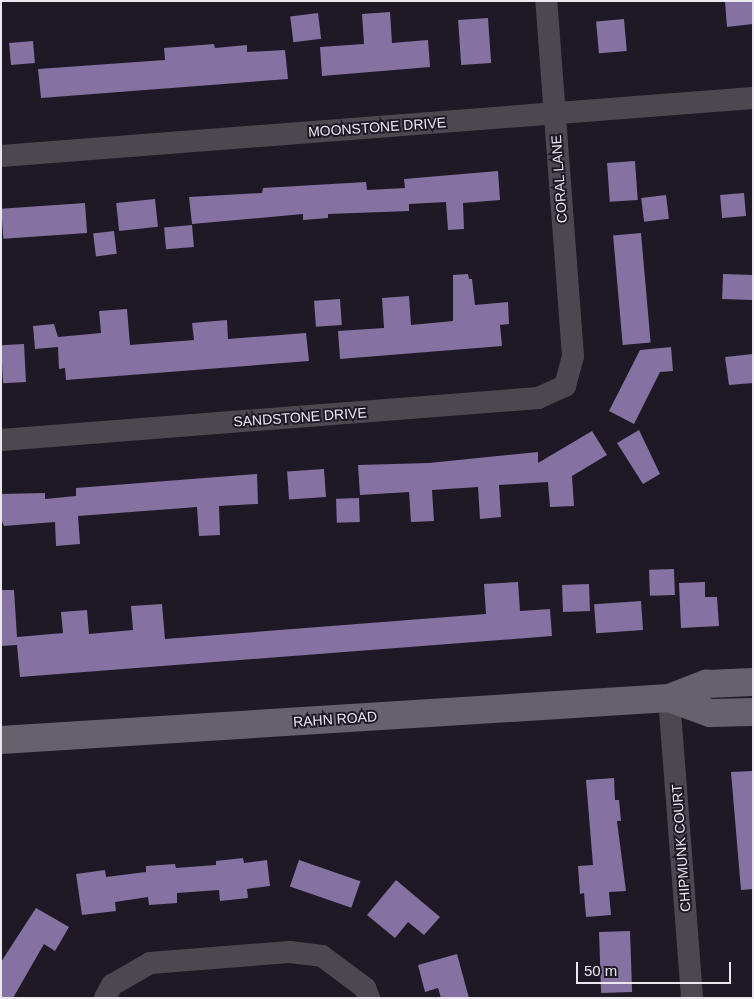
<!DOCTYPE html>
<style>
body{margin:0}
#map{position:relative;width:754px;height:999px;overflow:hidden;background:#1e1925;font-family:Arial,sans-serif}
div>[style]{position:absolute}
.building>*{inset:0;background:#8671a3;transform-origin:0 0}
.street>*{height:22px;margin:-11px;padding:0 11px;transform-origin:11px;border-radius:11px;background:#4b494f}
.secondary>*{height:28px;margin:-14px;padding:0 14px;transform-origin:14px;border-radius:14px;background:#66626c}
span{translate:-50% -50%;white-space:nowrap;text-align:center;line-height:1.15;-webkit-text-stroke:4px #1e1925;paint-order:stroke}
.street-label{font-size:14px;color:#eae7ef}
.frame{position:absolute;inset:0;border:2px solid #eae7ef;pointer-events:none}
.scale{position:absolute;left:576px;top:962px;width:155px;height:22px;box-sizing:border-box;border:2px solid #eae7ef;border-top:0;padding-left:6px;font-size:15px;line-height:18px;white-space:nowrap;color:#eae7ef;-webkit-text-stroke:4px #1e1925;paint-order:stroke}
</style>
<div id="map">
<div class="building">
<div style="clip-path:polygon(725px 1px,752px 1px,753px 24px,727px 27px)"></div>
<div style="clip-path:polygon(390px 12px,392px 43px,428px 40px,430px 67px,322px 76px,320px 47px,364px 44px,362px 14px)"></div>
<div style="left:318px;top:13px;width:26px;height:28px;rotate:83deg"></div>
<div style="left:488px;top:18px;width:45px;height:30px;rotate:86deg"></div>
<div style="left:624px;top:19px;width:32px;height:28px;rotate:85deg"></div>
<div style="left:33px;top:41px;width:22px;height:24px;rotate:85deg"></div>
<div style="clip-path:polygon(214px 44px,215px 48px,247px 45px,247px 52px,285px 50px,288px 79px,41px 98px,38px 69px,165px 60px,164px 48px)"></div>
<div style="left:635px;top:161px;width:39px;height:28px;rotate:86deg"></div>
<div style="clip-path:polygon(498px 171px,500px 200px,463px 203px,464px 229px,448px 230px,446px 202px,409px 204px,409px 211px,328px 214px,328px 218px,303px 220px,303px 214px,192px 224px,189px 197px,262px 193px,263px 188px,366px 182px,367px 190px,405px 188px,404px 179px)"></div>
<div style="left:744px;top:193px;width:23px;height:24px;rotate:85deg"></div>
<div style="left:666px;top:195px;width:24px;height:25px;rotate:83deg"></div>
<div style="left:155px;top:199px;width:28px;height:39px;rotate:84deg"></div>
<div style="left:85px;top:203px;width:30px;height:84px;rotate:86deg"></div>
<div style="left:192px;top:225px;width:22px;height:28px;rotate:85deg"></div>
<div style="left:114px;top:231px;width:23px;height:21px;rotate:83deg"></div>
<div style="left:641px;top:233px;width:110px;height:28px;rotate:85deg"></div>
<div style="clip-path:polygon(468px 274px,469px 279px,472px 279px,475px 305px,508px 302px,509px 324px,500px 325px,502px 346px,340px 359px,338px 331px,384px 328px,382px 298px,409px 296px,411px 325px,453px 321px,453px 275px)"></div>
<div style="left:753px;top:275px;width:25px;height:30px;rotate:92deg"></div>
<div style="left:340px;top:299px;width:26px;height:26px;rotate:86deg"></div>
<div style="clip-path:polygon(127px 309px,130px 345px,194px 340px,192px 323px,227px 320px,228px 339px,306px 333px,309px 361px,66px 380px,65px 368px,59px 369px,58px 347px,35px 349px,33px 326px,54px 324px,58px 337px,101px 333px,99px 311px)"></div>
<div style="left:24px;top:344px;width:38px;height:23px;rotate:87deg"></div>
<div style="clip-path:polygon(671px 347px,673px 371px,660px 372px,634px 424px,609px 411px,640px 350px)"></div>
<div style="clip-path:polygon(753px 354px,753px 383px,729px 385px,725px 357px)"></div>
<div style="clip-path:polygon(639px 430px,660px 474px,643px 484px,617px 443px)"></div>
<div style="clip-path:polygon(592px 431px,607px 455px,572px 476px,574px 506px,550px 507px,548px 482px,499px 485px,501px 517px,480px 519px,478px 487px,432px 490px,434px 521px,411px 522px,409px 492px,360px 495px,358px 465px,429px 463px,538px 452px,538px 463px)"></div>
<div style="left:324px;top:469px;width:28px;height:37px;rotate:86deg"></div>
<div style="clip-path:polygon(257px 474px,258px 504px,219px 506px,220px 535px,199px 536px,197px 507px,78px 516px,80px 544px,56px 546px,55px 522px,4px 526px,1px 519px,1px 494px,45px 493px,45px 499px,76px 496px,76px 488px)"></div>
<div style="left:359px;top:498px;width:24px;height:23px;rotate:88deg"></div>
<div style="left:674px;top:569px;width:26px;height:25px;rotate:88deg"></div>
<div style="clip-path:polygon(518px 582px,520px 611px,550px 609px,552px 636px,20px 677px,17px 645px,1px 646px,1px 590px,14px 590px,17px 637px,63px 633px,61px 612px,87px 610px,89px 634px,133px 630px,131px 606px,162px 604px,165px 639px,486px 614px,484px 584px)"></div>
<div style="clip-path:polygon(705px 582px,705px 597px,717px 597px,719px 626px,681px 628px,679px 583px)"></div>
<div style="left:589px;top:584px;width:27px;height:27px;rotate:88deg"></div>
<div style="left:641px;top:601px;width:29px;height:47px;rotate:86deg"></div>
<div style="clip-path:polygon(753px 771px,753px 889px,741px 890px,731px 772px)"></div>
<div style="clip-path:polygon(614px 778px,615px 800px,619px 800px,621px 821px,617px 821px,626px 891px,609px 892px,611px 915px,586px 917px,584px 893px,580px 894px,578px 866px,593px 865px,586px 780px)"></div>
<div style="clip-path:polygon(243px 858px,244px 863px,267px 860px,270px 886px,247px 889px,248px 898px,220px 901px,219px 890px,177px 893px,177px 903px,149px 905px,148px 897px,115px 902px,116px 911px,82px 915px,76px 874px,105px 870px,106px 877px,146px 872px,146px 866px,175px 864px,176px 868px,216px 865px,216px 861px)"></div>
<div style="left:299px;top:860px;width:65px;height:28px;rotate:19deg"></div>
<div style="clip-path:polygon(396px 880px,440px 917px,424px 935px,408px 922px,395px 938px,367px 915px)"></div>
<div style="clip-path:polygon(36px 908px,69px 927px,55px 951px,44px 944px,13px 998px,1px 998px,1px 962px)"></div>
<div style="left:630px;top:931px;width:61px;height:31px;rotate:88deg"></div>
<div style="clip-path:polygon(457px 954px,469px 998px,441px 998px,438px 988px,425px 992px,418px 965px)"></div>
</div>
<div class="street">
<div style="left:1px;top:156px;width:754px;rotate:-4.41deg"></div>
<div style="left:1px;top:440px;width:539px;rotate:-4.47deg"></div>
<div style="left:538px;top:398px;width:30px;rotate:-24deg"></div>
<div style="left:565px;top:386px;width:31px;rotate:-75deg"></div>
<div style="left:573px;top:356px;width:356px;rotate:-94.3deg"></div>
<div style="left:669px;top:698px;width:301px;rotate:85.6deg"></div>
<div style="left:105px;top:998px;width:15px;rotate:-62deg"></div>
<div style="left:112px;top:985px;width:44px;rotate:-30.1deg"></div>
<div style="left:150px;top:963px;width:140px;rotate:-4.5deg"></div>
<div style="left:290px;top:952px;width:32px;rotate:7deg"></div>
<div style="left:322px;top:956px;width:54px;rotate:36.7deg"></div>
<div style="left:365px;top:988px;width:11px;rotate:68deg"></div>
</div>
<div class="secondary">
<div style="left:669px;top:698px;width:44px;rotate:20.1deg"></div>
<div style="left:710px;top:713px;width:43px;rotate:-1.3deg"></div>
<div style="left:1px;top:740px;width:669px;rotate:-3.6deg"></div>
<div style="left:669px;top:698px;width:40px;rotate:-21deg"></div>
<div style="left:706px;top:684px;width:47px;rotate:-2.4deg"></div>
</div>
<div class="street-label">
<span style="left:377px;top:127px;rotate:-4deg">MOONSTONE DRIVE</span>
<span style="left:559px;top:179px;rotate:-94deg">CORAL LANE</span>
<span style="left:300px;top:417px;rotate:-4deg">SANDSTONE DRIVE</span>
<span style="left:335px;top:719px;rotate:-4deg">RAHN ROAD</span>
<span style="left:681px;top:848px;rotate:-94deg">CHIPMUNK COURT</span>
</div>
<div class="frame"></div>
<div class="scale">50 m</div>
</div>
